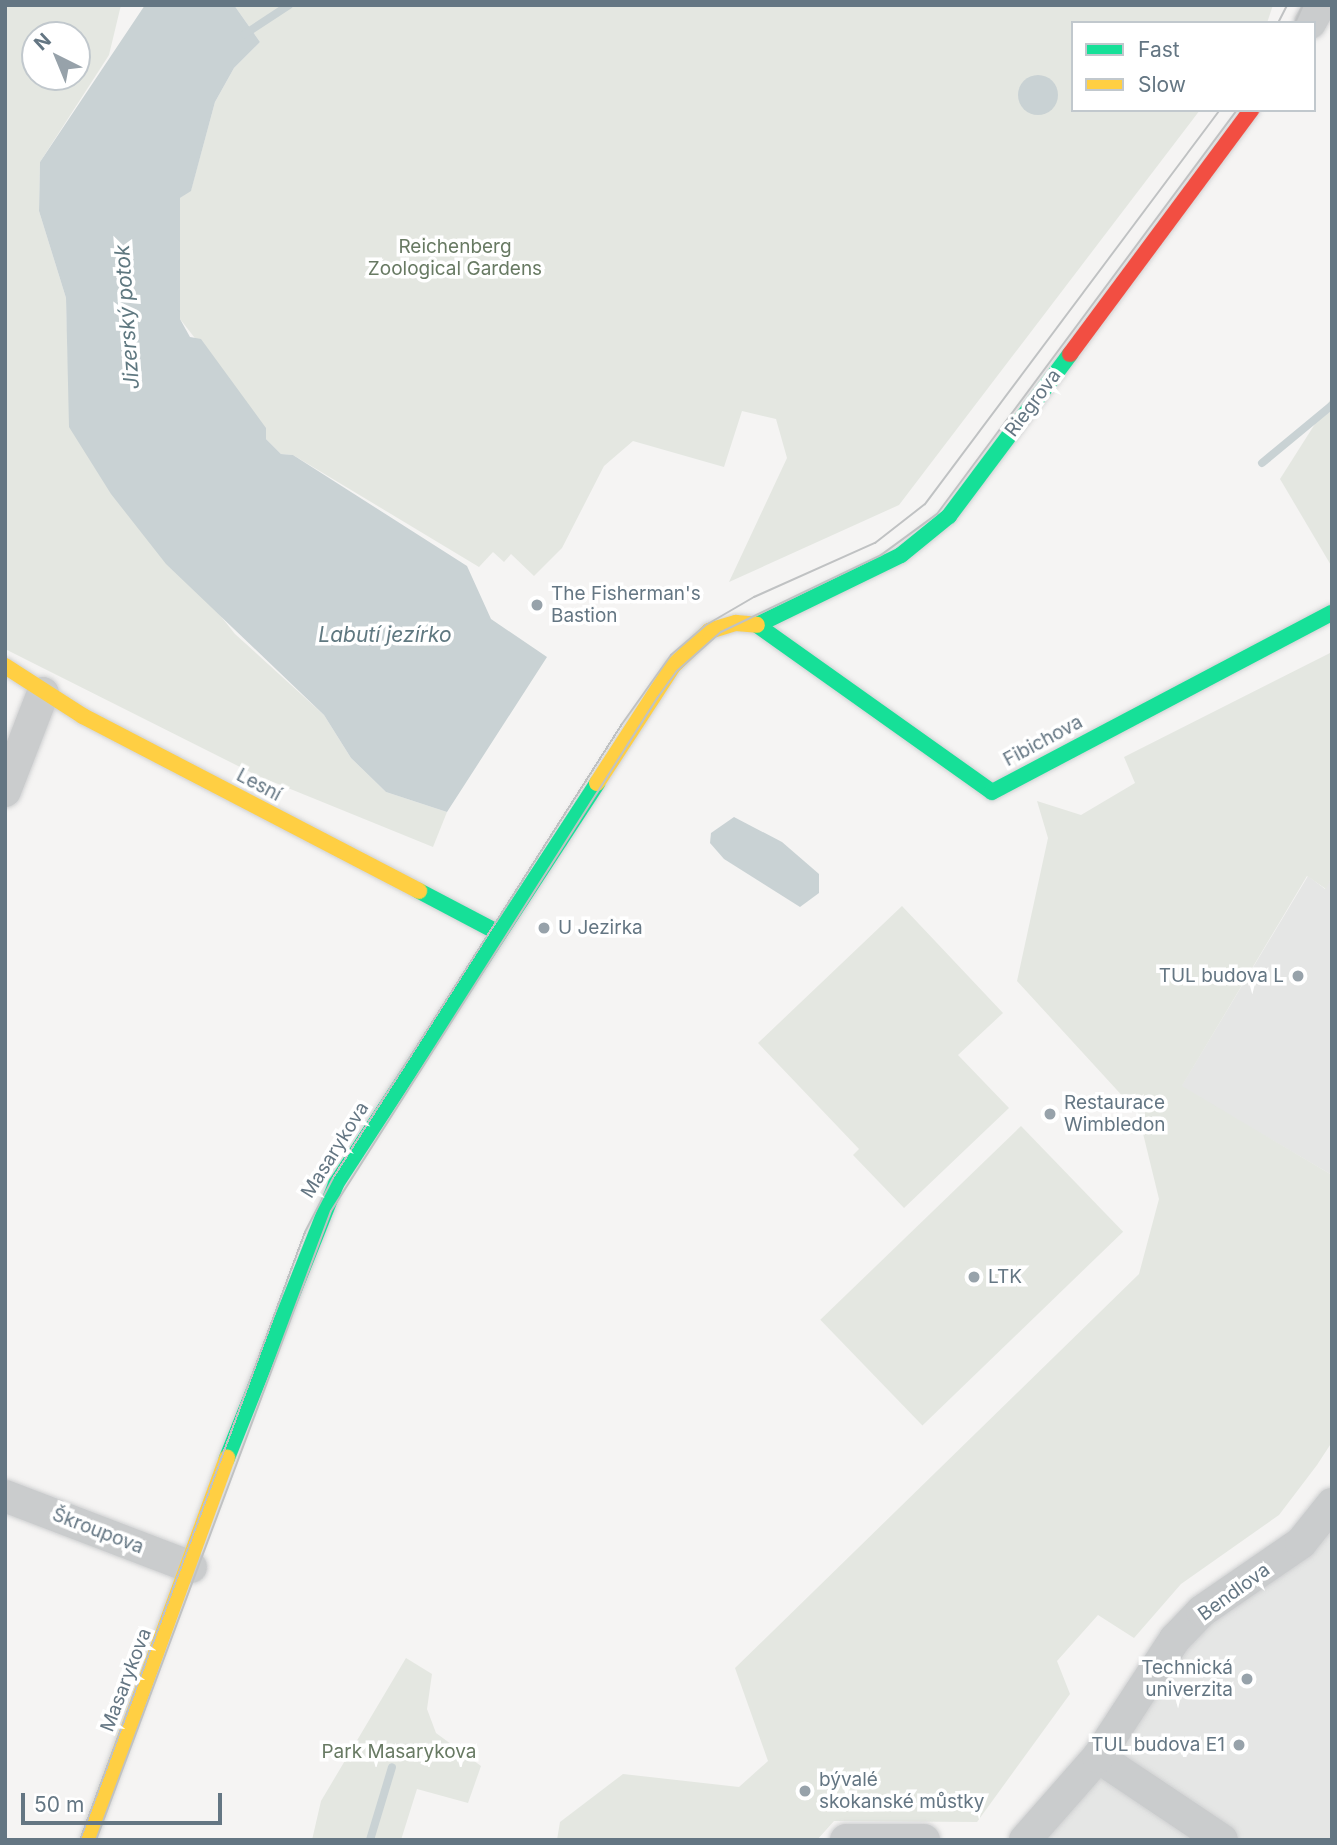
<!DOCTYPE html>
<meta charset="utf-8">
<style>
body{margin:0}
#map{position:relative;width:1337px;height:1845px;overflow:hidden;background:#f5f4f3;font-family:Inter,sans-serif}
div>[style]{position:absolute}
.built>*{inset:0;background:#e5e6e5}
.green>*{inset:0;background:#e4e7e1;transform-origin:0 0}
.water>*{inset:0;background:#c9d2d4}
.round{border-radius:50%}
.stream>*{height:8px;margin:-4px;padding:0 4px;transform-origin:4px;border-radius:4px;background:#c9d2d4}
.roads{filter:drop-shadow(0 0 2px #d0d1d2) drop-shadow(0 0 2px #d0d1d2)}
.street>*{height:32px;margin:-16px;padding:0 16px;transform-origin:16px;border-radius:16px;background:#cacccd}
.fast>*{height:16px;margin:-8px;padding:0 8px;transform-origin:8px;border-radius:8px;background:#16e098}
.slow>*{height:16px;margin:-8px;padding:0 8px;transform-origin:8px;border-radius:8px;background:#ffcf43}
.jam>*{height:16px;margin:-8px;padding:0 8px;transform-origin:8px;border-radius:8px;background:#f24e42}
.tram>*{height:2px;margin:-1px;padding:0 1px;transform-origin:1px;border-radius:1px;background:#c0c2c3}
.dots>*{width:19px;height:19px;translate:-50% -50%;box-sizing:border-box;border:4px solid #fff;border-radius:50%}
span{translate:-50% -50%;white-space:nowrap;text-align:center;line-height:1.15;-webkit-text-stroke:7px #fff;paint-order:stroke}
.park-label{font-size:19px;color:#687a63}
.street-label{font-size:19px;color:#647683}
.poi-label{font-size:19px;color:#647683}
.left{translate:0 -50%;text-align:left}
.right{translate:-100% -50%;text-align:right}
.water-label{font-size:21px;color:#5f7880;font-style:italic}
.frame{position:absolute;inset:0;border:7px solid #647683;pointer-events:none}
.legend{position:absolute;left:1071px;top:21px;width:245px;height:91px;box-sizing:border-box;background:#fff;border:2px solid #c1c8cd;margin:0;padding:9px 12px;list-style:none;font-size:21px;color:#647683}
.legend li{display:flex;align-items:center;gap:14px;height:35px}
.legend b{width:35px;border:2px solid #c1c8cd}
.north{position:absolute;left:21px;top:21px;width:70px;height:70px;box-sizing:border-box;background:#fff;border:2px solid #c1c8cd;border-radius:50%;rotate:317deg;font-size:19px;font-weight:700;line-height:28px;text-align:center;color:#647683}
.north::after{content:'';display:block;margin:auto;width:24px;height:32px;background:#97a2aa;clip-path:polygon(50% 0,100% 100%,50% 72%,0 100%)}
.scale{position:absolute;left:21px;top:1793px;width:201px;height:32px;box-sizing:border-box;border:4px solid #647683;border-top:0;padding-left:9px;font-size:21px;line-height:24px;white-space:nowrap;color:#647683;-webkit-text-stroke:5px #fff;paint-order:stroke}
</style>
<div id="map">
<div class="built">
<div style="clip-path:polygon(1308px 876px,1325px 889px,1332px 877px,1332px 1175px,1181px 1087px)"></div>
<div style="clip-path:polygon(1332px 1525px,1332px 1840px,1033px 1840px,1189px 1642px)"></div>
</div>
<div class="green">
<div style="clip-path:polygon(evenodd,5px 5px,121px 5px,109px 55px,40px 162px,39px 211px,66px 298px,70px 427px,235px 634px,324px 715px,351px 758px,386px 792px,447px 812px,433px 847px,256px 775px,5px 649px,5px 5px,35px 35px,77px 35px,77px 77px,35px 77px,35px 35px)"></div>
<div style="clip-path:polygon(234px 5px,1273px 5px,1267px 23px,1073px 23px,1073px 110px,1200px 110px,899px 505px,729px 582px,787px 458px,776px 419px,742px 411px,724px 467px,633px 441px,604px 466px,562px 548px,534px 576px,511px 554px,504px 562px,493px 552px,479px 567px,293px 455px,281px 454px,266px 439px,265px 428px,180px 319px,180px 198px,191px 190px,215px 102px,234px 68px,260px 42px)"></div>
<div style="clip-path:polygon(1332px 397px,1332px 567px,1280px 479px)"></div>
<div style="clip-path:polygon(1332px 652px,1332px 877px,1326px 889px,1307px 876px,1182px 1086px,1332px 1175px,1332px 1442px,1317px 1465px,1279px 1515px,1181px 1584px,1134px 1638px,1098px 1615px,1057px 1661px,1070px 1694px,977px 1822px,834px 1821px,817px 1840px,557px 1840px,560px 1822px,623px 1774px,739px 1787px,768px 1761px,735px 1668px,1139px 1274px,1159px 1199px,1138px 1113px,1017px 981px,1048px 838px,1037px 801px,1081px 815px,1135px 783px,1124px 757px)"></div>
<div style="clip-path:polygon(902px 906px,1003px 1013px,958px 1055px,1009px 1108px,904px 1208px,853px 1155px,859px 1149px,758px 1043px)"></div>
<div style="left:1021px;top:1126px;width:147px;height:279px;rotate:46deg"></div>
<div style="clip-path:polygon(406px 1658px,432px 1674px,427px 1709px,436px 1733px,481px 1766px,468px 1803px,417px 1789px,401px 1840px,312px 1840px,321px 1801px)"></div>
</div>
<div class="water">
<div style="clip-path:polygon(145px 5px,234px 5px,260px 42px,234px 68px,215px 102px,191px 191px,180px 198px,180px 319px,190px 337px,201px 339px,266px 428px,266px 439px,281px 454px,293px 455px,467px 566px,491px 619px,547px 657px,447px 812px,386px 792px,351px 758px,324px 715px,166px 564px,111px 494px,69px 427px,66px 298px,39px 211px,40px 162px)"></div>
<div class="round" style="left:1018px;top:75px;width:40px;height:40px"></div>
<div style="clip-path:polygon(734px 817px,782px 842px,819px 874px,819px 893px,800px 907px,724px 859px,710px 843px,711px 833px)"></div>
</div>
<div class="stream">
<div style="left:245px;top:34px;width:53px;rotate:-33.4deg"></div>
<div style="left:1262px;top:463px;width:91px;rotate:-39.6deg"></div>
<div style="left:370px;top:1840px;width:76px;rotate:-73.2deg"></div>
</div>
<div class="roads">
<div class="street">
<div style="left:1310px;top:23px;width:21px;rotate:-61deg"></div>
<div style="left:5px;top:791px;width:105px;rotate:-68.8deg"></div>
<div style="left:5px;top:1496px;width:199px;rotate:20.9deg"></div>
<div style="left:1098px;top:1757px;width:149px;rotate:33.8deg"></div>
<div style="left:846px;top:1840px;width:78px"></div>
<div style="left:1025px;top:1840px;width:111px;rotate:-48.7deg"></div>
<div style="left:1098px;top:1757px;width:141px;rotate:-56.9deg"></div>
<div style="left:1175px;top:1639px;width:39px;rotate:-46deg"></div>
<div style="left:1202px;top:1611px;width:120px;rotate:-34.5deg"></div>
<div style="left:1301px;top:1543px;width:50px;rotate:-51.5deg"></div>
</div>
<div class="fast">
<div style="left:757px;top:625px;width:160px;rotate:-25.9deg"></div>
<div style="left:901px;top:555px;width:62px;rotate:-39.1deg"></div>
<div style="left:949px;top:516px;width:202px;rotate:-53.2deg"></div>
<div style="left:757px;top:625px;width:288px;rotate:35.4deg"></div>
<div style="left:992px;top:792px;width:384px;rotate:-27.8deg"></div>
<div style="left:419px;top:891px;width:90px;rotate:27.7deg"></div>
<div style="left:227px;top:1458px;width:295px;rotate:-68.3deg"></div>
<div style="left:336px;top:1184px;width:478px;rotate:-56.9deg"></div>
</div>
<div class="slow">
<div style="left:5px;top:666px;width:93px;rotate:32.7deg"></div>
<div style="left:83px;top:716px;width:379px;rotate:27.5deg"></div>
<div style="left:597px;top:783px;width:140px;rotate:-57deg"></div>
<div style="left:673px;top:666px;width:50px;rotate:-44.2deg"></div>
<div style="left:709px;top:631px;width:28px;rotate:-17deg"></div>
<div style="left:736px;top:623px;width:21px;rotate:5deg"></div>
<div style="left:88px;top:1840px;width:407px;rotate:-70deg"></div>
</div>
<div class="jam">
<div style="left:1070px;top:354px;width:304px;rotate:-53.4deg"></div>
</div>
</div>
<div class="tram">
<div style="left:1278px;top:23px;width:20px;rotate:-63deg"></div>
<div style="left:1295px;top:23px;width:20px;rotate:-66deg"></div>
<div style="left:80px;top:1840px;width:648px;rotate:-69.69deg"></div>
<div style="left:305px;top:1232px;width:61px;rotate:-62.6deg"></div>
<div style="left:333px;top:1178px;width:538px;rotate:-57.52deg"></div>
<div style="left:622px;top:724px;width:85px;rotate:-54.6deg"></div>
<div style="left:671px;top:655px;width:46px;rotate:-40.6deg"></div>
<div style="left:706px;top:625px;width:56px;rotate:-30.3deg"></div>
<div style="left:754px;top:597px;width:133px;rotate:-24.1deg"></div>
<div style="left:875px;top:543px;width:63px;rotate:-38deg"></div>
<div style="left:925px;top:504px;width:492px;rotate:-53.2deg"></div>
<div style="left:96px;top:1840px;width:671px;rotate:-69.51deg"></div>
<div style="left:331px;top:1211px;width:609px;rotate:-57.54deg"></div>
<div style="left:658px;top:697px;width:32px;rotate:-54deg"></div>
<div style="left:677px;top:671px;width:59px;rotate:-41.6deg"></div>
<div style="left:721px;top:632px;width:178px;rotate:-25.7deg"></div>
<div style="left:881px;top:555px;width:69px;rotate:-36.2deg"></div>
<div style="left:937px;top:514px;width:503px;rotate:-53.4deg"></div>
</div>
<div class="dots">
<div style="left:537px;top:605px;background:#97a2aa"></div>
<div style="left:544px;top:928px;background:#97a2aa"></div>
<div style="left:1298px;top:976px;background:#97a2aa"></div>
<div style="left:1050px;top:1114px;background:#97a2aa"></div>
<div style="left:974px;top:1277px;background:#97a2aa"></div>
<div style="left:1247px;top:1679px;background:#97a2aa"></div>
<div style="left:1239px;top:1745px;background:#97a2aa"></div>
<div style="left:805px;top:1791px;background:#97a2aa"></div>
</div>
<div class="park-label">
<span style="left:455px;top:258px">Reichenberg<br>Zoological Gardens</span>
<span style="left:399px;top:1752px">Park Masarykova</span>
</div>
<div class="street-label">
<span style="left:1033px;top:403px;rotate:-53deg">Riegrova</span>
<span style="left:1043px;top:741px;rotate:-28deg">Fibichova</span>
<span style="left:259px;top:785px;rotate:28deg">Lesní</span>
<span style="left:335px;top:1150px;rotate:-58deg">Masarykova</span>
<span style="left:98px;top:1531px;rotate:21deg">Škroupova</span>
<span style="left:1234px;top:1592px;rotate:-36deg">Bendlova</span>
<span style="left:126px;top:1680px;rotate:-69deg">Masarykova</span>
</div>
<div class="poi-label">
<span class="left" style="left:551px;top:605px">The Fisherman's<br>Bastion</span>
<span class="left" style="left:558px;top:928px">U Jezirka</span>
<span class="right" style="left:1284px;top:976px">TUL budova L</span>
<span class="left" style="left:1064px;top:1114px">Restaurace<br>Wimbledon</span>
<span class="left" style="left:988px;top:1277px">LTK</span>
<span class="right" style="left:1233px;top:1679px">Technická<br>univerzita</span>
<span class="right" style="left:1225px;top:1745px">TUL budova E1</span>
<span class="left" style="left:819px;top:1791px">bývalé<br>skokanské můstky</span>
</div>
<div class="water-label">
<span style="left:127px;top:317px;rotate:-94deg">Jizerský potok</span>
<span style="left:385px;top:635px">Labutí jezírko</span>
</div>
<div class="frame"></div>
<ul class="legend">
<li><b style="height:9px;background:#16e098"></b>Fast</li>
<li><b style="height:9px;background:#ffcf43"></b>Slow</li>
</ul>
<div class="north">N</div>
<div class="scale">50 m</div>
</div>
